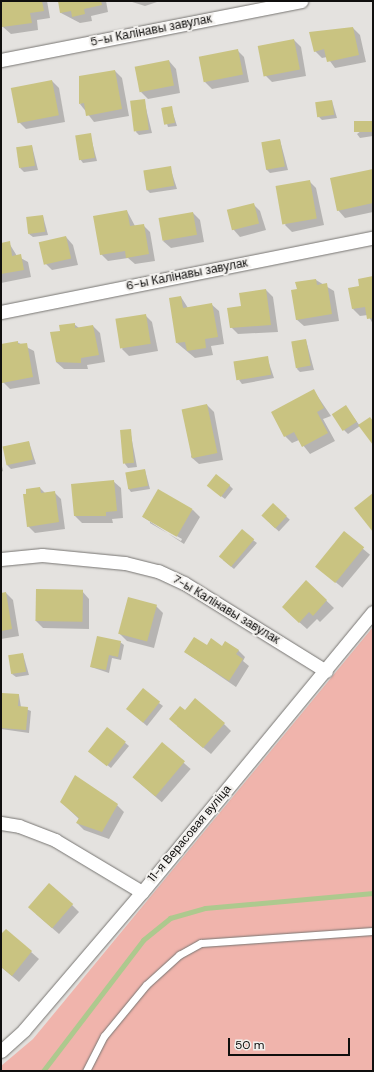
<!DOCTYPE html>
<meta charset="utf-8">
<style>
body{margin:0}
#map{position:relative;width:374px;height:1072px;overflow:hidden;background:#e4e2df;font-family:"DM Sans",sans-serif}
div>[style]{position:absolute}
.green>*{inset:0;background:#f0b4ac}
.shadow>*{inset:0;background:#0003;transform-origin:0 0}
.stream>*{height:5px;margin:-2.5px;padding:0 2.5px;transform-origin:2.5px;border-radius:2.5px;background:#adc98e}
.building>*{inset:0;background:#c9c381;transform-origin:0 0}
.roads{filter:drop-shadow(0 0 1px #777572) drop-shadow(0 0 1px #777572)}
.lane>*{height:7px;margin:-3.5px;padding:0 3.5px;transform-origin:3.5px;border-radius:3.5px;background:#fff}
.street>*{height:13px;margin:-6.5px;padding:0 6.5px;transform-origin:6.5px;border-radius:6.5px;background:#fff}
span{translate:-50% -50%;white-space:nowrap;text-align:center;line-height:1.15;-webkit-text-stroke:4px #f2f0ed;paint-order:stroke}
.street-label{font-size:12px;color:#100f0e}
.frame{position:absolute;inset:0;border:2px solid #100f0e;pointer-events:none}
.scale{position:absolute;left:228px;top:1038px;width:122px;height:18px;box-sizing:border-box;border:2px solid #100f0e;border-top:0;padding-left:5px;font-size:12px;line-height:14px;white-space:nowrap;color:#100f0e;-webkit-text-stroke:3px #f2f0ed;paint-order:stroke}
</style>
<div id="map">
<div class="green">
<div style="clip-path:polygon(373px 627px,373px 1071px,1px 1071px,1px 1066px,33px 1039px)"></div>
</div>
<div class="shadow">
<div style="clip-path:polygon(1px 1px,47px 1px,50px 18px,37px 20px,38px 30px,11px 34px,3px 27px)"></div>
<div style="clip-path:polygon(59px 1px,106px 1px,108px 12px,91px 16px,92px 21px,80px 23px,61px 13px)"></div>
<div style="clip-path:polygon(129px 1px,160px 1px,145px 6px)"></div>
<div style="clip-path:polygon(353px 28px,360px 35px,366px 62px,335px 68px,327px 57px,322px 58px,315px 51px)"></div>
<div style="clip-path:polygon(294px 40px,301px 47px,306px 76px,272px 82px,265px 75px)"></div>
<div style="clip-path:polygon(237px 50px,244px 57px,249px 82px,212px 89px,205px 82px)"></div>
<div style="clip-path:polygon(169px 61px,176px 69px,180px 93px,148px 99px,141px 92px)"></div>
<div style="clip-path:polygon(115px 71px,122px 78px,129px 116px,94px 122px,80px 104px)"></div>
<div style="clip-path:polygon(52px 81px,59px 88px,65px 122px,26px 129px,19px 122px)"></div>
<div style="clip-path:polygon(144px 100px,152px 133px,139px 135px,136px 132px)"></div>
<div style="clip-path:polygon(332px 101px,337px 118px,322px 120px,319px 117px)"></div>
<div style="clip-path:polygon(171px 107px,177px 126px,168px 127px,162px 108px)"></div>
<div style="clip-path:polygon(373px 122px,373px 136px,360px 138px,357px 134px)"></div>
<div style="clip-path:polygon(90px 134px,97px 161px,83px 163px,80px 159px)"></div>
<div style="clip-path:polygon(280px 140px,288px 170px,270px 173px,266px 169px)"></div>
<div style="clip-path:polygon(32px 146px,38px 170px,24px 172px,20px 168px)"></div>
<div style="clip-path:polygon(170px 167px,177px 189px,150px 193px,147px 190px)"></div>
<div style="clip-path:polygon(373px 171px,373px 212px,345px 218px,338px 210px)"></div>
<div style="clip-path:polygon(309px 181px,316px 188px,324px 225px,292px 232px,285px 225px)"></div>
<div style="clip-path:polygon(253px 204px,260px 211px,266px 230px,240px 237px,233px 229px)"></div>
<div style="clip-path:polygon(127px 211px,135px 226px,143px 225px,150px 232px,155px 261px,135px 264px,128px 258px,108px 261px,101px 254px)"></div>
<div style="clip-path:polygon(193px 213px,200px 220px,204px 242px,171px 248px,163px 241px)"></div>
<div style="clip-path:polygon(43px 216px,48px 235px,33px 237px,29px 234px)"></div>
<div style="clip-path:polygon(66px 237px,73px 245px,78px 265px,52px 270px,45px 263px)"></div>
<div style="clip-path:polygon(9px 243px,17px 256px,28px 262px,31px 277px,1px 283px,1px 244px)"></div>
<div style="clip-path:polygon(373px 277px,373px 324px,368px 315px,360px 316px,353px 309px,361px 286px)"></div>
<div style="clip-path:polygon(316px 280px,334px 291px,339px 321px,304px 326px,296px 319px,298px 290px)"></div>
<div style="clip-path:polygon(266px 290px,273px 297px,278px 332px,238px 334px,231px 327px,242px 307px)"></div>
<div style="clip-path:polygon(181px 297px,188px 308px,211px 304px,219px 311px,224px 344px,211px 346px,213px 355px,195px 358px,177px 343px)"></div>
<div style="clip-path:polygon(145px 315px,152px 322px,158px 351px,129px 356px,122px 349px)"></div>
<div style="clip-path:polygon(74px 324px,79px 328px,93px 326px,100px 333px,105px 362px,87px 365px,88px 369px,64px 369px,56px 362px,61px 331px)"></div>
<div style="clip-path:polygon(306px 340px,314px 370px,300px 372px,297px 369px)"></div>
<div style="clip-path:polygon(17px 342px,34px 351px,40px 384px,10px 389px,3px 382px,1px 345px)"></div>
<div style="clip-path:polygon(267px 357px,274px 378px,242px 384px,239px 380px)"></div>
<div style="clip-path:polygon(314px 391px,331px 416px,323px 419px,335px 441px,310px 454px,299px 440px,292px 443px,285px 436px)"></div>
<div style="clip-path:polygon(207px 405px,214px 412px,223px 460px,199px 464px,191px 457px)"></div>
<div style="clip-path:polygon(346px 407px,360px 426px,373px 422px,373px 443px,360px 426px,348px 434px,344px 430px,334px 415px)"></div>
<div style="clip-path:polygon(130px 430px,137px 467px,128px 468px,125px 464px)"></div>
<div style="clip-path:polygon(29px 442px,36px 464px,11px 469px,7px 465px)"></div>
<div style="clip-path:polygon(1px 462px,3px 471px,1px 472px)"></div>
<div style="clip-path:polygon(145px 470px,150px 489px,131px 492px,128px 488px)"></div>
<div style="clip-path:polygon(113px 481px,121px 488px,123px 518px,112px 519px,113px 523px,82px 523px,74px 515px)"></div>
<div style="clip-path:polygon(229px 485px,233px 489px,225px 499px,212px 489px)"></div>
<div style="clip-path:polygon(40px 488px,45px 493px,54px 492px,61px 499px,65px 529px,35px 533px,28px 526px)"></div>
<div style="left:273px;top:504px;width:23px;height:16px;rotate:43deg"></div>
<div style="clip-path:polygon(evenodd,193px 510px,200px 517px,184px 544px,143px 517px,193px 510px,150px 521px,182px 539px,181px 541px,150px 523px,150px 521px)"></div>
<div style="left:344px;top:533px;width:34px;height:43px;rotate:40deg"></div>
<div style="clip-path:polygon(253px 540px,257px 543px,234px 569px,223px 560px)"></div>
<div style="clip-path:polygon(307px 582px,334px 608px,320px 622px,317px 619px,307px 629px,290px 614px)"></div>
<div style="clip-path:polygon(82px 591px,89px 599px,89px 629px,43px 628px,36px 621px)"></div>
<div style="clip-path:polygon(6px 593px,13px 600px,19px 636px,1px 639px,1px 594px)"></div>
<div style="clip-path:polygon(156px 606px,163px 613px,154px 648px,127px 641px,120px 634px)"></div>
<div style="clip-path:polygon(120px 642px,124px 645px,121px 660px,112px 658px,109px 673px,91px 667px)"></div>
<div style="clip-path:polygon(207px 646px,238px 650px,245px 657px,243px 661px,249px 666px,236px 687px,185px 652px)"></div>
<div style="clip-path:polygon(23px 654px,29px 675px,16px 677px,12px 674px)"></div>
<div style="clip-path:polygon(3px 694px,19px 695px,21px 707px,31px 711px,29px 733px,1px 729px)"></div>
<div style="clip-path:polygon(159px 703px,163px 706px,147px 726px,131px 712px)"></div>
<div style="clip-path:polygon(185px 712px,224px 724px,231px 731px,211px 754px,177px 726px)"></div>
<div style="clip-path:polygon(107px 728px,129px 746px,111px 768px,93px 754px)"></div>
<div style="left:162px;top:744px;width:38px;height:44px;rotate:41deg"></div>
<div style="clip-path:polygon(61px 802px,117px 805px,124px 812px,109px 839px,84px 830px,77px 823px,79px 819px)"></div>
<div style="clip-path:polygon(72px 905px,79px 912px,59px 934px,36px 914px)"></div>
<div style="clip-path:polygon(6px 930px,39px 959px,19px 982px,1px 967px,1px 936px)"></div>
</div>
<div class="stream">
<div style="left:43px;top:1071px;width:165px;rotate:-52.6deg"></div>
<div style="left:143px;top:940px;width:35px;rotate:-39deg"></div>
<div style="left:170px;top:918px;width:36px;rotate:-16deg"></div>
<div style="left:205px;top:908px;width:169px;rotate:-5.1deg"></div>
</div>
<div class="building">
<div style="clip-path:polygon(1px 1px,42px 1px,44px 11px,30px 13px,32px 23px,2px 27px)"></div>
<div style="clip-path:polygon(58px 1px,101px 1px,102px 5px,84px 9px,85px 14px,72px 17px,71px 11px,60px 13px)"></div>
<div style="clip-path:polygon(353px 27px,359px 55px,327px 62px,324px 49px,314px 52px,309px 32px)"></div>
<div style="left:294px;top:39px;width:31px;height:37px;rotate:79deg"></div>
<div style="left:238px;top:49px;width:26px;height:40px;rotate:79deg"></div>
<div style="left:169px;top:60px;width:26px;height:35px;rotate:79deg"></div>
<div style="clip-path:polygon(115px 70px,122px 109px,86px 116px,84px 103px,79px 104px,79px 76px)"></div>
<div style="left:52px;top:80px;width:36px;height:42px;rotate:79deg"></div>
<div style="left:145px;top:99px;width:31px;height:15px;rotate:83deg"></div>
<div style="left:332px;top:100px;width:15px;height:17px;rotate:82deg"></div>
<div style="left:172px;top:106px;width:17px;height:11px;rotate:80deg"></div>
<div style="left:373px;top:121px;width:11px;height:19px;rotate:90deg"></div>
<div style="left:91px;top:133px;width:25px;height:16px;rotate:81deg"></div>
<div style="left:280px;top:139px;width:28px;height:19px;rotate:80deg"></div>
<div style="left:32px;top:145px;width:21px;height:16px;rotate:82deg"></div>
<div style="left:171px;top:166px;width:20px;height:28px;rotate:81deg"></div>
<div style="clip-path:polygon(373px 169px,373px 203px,337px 211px,330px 178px)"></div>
<div style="left:310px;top:180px;width:39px;height:35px;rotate:80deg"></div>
<div style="left:254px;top:203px;width:21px;height:28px;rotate:76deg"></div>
<div style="clip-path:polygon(127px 210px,130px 226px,144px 224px,149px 254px,126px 258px,125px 251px,100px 255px,93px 216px)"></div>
<div style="left:193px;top:212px;width:23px;height:35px;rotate:80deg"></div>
<div style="left:43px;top:215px;width:17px;height:17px;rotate:83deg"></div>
<div style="left:66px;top:236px;width:23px;height:28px;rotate:77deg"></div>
<div style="clip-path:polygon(10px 241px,12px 256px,21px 254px,24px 270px,1px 274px,1px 243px)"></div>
<div style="clip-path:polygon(373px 276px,373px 318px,367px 319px,365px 307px,352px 309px,348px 288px,359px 286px,358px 279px)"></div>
<div style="clip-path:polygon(316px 279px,317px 285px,327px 283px,332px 314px,296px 320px,291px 290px,297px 289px,295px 282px)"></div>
<div style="clip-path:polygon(266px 289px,271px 325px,230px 328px,227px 308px,241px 306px,239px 293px)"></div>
<div style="clip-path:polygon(181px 296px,183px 308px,212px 303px,218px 337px,205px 339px,206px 348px,187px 351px,185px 342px,176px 343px,169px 298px)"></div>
<div style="left:146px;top:314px;width:30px;height:31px;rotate:81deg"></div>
<div style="clip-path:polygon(75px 323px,75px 328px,93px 325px,99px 355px,81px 358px,81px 363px,56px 362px,50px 332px,60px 331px,59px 325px)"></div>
<div style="left:306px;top:339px;width:27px;height:15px;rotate:80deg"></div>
<div style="clip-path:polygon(18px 341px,18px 344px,27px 343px,33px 377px,2px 383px,1px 344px)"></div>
<div style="left:268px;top:356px;width:19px;height:35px;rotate:81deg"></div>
<div style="clip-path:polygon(314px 389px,324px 408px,317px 412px,328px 433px,302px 447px,294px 432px,284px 437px,271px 412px)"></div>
<div style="left:207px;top:404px;width:50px;height:26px;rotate:78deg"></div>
<div style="left:346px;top:405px;width:20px;height:17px;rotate:57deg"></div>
<div style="clip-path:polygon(370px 417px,373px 421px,373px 445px,358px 425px)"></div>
<div style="left:131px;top:429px;width:34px;height:11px;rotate:85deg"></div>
<div style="left:29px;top:441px;width:19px;height:27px;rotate:78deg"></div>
<div style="left:145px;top:469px;width:17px;height:20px;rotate:80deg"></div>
<div style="left:216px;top:474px;width:18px;height:15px;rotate:38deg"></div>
<div style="clip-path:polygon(114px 480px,117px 511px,106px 512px,106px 516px,74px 516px,71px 484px)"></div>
<div style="clip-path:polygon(40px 487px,41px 493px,55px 491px,59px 522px,27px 527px,23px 494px,26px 494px,26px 489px)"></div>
<div style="left:158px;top:489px;width:40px;height:32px;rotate:30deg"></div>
<div style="clip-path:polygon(373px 493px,373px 532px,354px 508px)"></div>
<div style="left:273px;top:503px;width:19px;height:17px;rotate:43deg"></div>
<div style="left:242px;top:529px;width:16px;height:36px;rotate:40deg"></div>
<div style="left:344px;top:531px;width:26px;height:46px;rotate:39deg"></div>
<div style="clip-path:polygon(306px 580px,327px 600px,313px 616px,309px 612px,299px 623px,282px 607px)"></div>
<div style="left:36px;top:589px;width:47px;height:32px;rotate:1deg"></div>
<div style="clip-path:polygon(6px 592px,12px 629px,1px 631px,1px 593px)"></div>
<div style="left:128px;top:597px;width:30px;height:38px;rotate:15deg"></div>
<div style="clip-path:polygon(97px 636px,121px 641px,118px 657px,109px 655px,106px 670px,90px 667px)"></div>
<div style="clip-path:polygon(194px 637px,207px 645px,211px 638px,222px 646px,225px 641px,239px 650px,236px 654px,243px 659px,229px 681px,184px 652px)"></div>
<div style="left:23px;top:653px;width:19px;height:15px;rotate:81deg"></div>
<div style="left:143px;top:688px;width:22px;height:27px;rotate:39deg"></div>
<div style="clip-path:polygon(2px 693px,19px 694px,18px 706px,28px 707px,26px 730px,1px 728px)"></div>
<div style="clip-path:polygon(195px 698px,225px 723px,203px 748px,169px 719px,180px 706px,185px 710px)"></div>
<div style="left:107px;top:727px;width:24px;height:31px;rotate:38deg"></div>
<div style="left:162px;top:742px;width:30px;height:46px;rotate:40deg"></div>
<div style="clip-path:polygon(75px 775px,118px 804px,102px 832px,76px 823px,79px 818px,60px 802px)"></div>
<div style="left:49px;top:883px;width:32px;height:32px;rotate:41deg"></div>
<div style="clip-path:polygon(6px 929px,32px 951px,12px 976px,1px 967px,1px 934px)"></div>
</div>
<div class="roads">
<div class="lane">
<div style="left:86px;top:1071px;width:39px;rotate:-63deg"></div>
<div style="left:104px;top:1036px;width:66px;rotate:-50.5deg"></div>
<div style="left:146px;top:985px;width:45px;rotate:-42.3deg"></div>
<div style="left:179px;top:955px;width:25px;rotate:-29deg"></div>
<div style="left:201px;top:943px;width:172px;rotate:-4deg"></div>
</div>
<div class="street">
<div style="left:1px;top:60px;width:306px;rotate:-11.1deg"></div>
<div style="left:1px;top:312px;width:379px;rotate:-11.3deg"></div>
<div style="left:1px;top:559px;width:41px;rotate:-5.6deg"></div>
<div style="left:42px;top:555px;width:83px;rotate:5.5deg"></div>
<div style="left:125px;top:563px;width:34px;rotate:14deg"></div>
<div style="left:158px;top:571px;width:29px;rotate:25deg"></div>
<div style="left:184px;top:583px;width:167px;rotate:31.8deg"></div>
<div style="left:1px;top:823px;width:18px;rotate:9deg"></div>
<div style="left:19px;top:826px;width:39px;rotate:21deg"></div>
<div style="left:55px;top:840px;width:101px;rotate:30.9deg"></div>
<div style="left:1px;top:1051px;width:31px;rotate:-42deg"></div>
<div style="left:24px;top:1030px;width:182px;rotate:-49.5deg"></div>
<div style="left:142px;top:892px;width:363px;rotate:-50.5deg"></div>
</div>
</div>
<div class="street-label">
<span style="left:151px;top:31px;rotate:-11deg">5-ы Калінавы завулак</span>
<span style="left:187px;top:275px;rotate:-11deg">6-ы Калінавы завулак</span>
<span style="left:226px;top:610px;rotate:31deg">7-ы Калінавы завулак</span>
<span style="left:190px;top:834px;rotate:-50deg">11-я Верасовая вуліца</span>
</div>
<div class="frame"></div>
<div class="scale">50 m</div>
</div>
